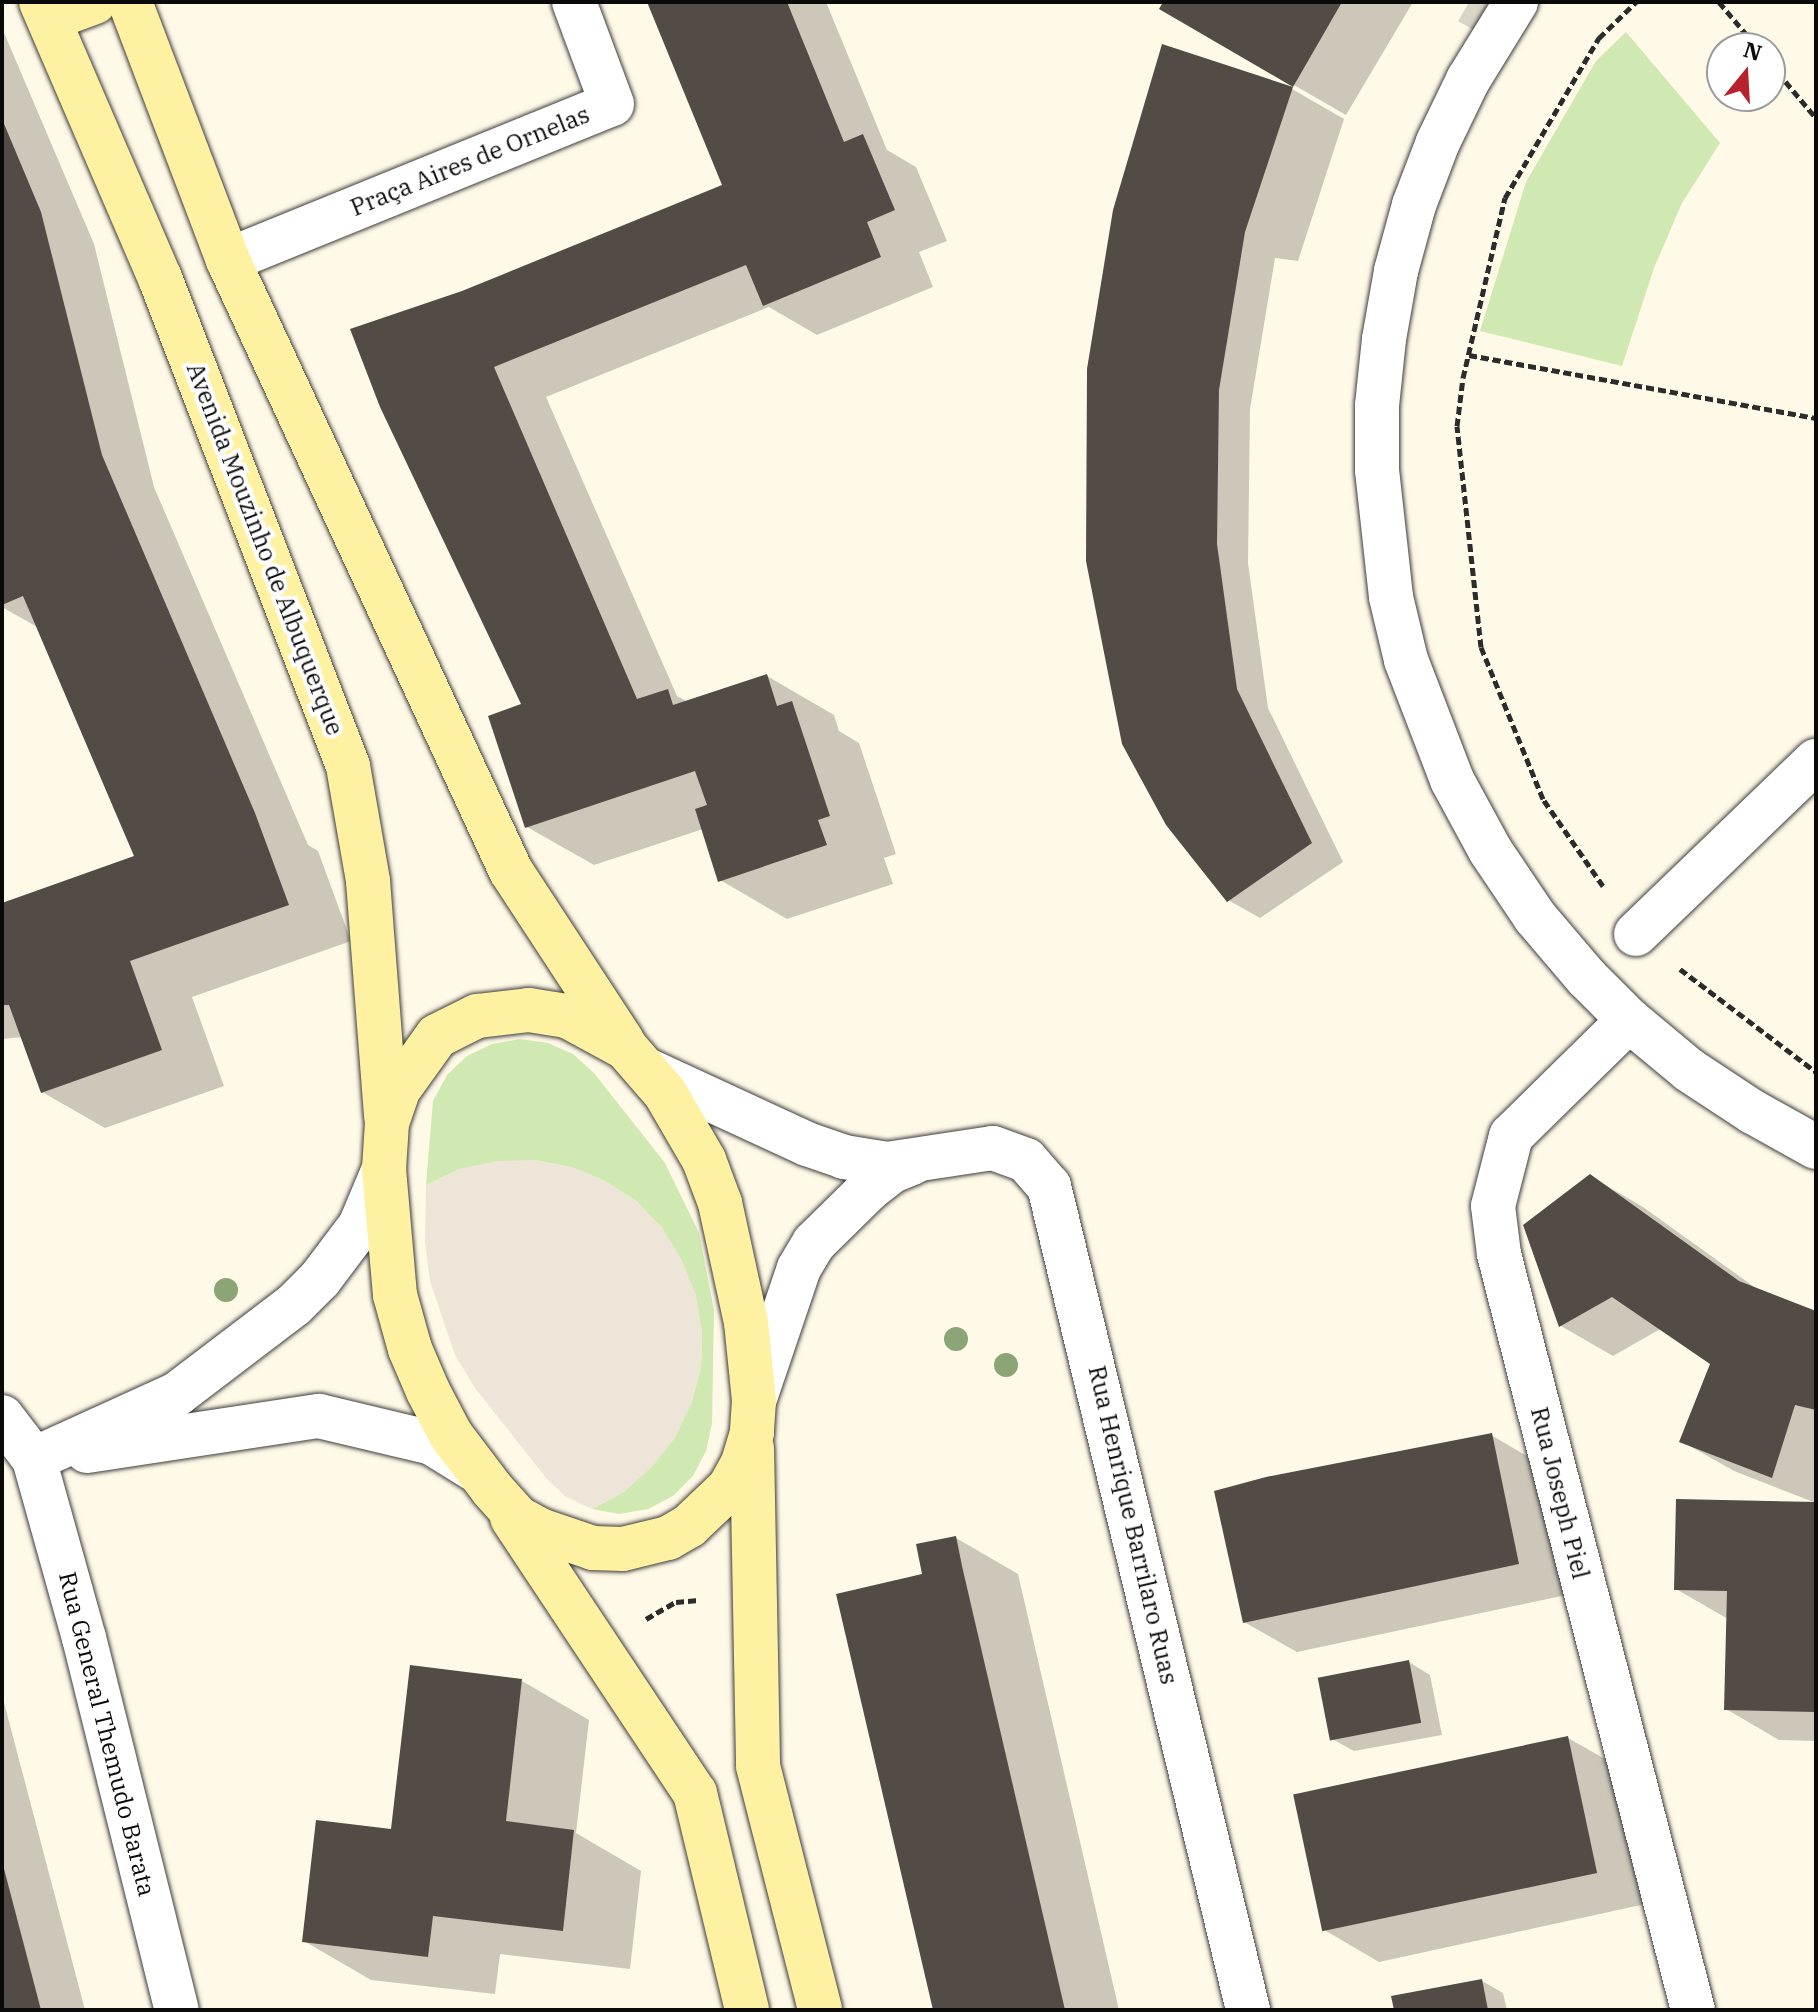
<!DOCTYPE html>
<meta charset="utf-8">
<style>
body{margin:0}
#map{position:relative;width:1818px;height:2012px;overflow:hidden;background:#fff9e7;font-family:"IBM Plex Serif",serif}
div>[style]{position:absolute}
.green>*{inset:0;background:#d0e8b1}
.plaza>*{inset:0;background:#ede6d8}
.shadow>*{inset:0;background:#0003}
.building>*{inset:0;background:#524b46;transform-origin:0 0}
.minor-tunnel>*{height:44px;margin-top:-22px;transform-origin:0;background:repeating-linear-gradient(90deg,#dad5c6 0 44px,transparent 0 66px)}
.path>*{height:5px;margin-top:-2.5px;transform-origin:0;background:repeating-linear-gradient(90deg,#2c2c2c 0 8px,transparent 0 12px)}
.roads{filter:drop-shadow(0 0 2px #3d3d3d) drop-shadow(0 0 2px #3d3d3d)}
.pedestrian>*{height:44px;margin:-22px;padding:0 22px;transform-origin:22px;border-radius:22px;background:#fff}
.minor>*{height:44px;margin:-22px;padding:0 22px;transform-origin:22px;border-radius:22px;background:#fff}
.secondary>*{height:44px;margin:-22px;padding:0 22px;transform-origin:22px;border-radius:22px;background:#fff1a2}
.trees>*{width:24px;height:24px;margin:-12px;border-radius:50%;background:#8ba577}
span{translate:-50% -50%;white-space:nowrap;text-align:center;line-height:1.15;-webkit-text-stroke:8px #fff;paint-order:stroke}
.street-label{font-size:24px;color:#0a0a0a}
.frame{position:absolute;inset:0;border:4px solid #0a0a0a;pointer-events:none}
.north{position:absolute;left:1706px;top:32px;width:80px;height:80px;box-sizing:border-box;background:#fff;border:2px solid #9d9d9d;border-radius:50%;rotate:18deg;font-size:22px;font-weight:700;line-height:32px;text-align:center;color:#0a0a0a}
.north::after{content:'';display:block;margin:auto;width:28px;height:36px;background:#ba212e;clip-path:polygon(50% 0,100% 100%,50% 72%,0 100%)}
</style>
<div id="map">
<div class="green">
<div style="clip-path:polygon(1626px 32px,1720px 143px,1682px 203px,1654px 268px,1622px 366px,1480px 331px,1526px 182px,1596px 61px)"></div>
<div style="clip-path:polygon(520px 1039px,548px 1043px,573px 1054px,594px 1073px,665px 1163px,699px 1233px,714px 1310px,712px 1423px,706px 1451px,693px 1476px,673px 1496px,648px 1509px,619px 1514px,592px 1509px,625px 1491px,691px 1404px,701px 1368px,702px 1331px,662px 1228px,636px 1201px,605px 1181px,571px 1167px,534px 1160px,460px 1169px,426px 1185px,433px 1101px,447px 1075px,467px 1056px,492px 1044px)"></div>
</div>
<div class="plaza">
<div style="clip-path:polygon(534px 1160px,571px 1167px,605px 1181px,636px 1201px,662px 1228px,682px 1260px,696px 1295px,702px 1331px,701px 1368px,691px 1404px,675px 1438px,652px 1467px,625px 1491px,592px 1509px,566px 1497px,546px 1478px,475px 1388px,455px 1355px,430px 1281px,425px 1242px,426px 1185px,460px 1169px,496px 1161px)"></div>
</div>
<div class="shadow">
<div style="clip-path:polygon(649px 2px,826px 2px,887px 150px,916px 167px,947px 241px,919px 252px,933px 287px,817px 335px,769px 307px,546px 397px,677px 696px,688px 702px,767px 676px,834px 715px,839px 731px,859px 743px,896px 854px,884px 858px,893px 884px,787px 919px,720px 880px,703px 829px,594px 865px,527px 827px,527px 705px,463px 292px,725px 186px)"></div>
<div style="clip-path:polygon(1165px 2px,1413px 2px,1346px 115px,1162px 9px)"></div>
<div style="clip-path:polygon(2px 28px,94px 244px,154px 487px,308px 845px,318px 851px,351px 941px,192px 997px,224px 1086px,105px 1128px,42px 1092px,23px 1037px,2px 1039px,2px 905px,137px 857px,39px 628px,2px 607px)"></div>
<div style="clip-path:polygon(1292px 89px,1344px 119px,1298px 261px,1275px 258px,1250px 409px,1248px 563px,1268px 708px,1343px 862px,1260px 918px,1228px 900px,1088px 561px)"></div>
<div style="clip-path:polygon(1590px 1176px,1643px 1207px,1760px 1291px,1816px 1312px,1816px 1503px,1734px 1471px,1681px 1441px,1713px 1363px,1662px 1328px,1613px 1356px,1561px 1326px)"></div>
<div style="clip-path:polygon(1491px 1435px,1544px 1466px,1571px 1594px,1297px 1652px,1244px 1622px)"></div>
<div style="clip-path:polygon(1816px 1504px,1816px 1741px,1779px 1740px,1726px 1709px,1728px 1619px,1676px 1589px)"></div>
<div style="clip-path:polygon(956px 1538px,1018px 1574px,1119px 2010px,935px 2010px,924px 1576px)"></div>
<div style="clip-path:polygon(1409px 1662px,1430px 1675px,1442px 1735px,1354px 1751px,1332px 1739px)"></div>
<div style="clip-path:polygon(522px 1681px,589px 1720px,576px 1833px,641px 1871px,630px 1969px,500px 1954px,495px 1994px,371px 1980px,304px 1941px)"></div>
<div style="clip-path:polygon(2px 1695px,85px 2010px,2px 2010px)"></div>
<div style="clip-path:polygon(1568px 1738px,1621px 1768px,1650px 1903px,1379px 1962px,1326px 1931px)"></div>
<div style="clip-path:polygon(1482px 1981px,1503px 1993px,1507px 2010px,1396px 2010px)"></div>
</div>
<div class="building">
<div style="clip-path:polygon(647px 2px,787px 2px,844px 142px,863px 134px,895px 210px,867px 222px,881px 257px,763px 306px,746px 265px,494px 367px,637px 699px,668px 689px,673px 705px,767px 674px,777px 706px,792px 701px,830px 816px,818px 820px,827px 845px,718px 882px,695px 809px,707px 805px,695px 771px,525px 828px,488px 716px,521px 704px,380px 407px,350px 329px,462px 291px,722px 185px)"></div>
<div style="clip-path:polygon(1163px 2px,1342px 2px,1293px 87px,1159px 9px)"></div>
<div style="clip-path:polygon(1162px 44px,1293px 87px,1245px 232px,1219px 390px,1217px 544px,1237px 689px,1312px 843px,1227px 902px,1166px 825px,1122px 744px,1086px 561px,1087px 369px,1113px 210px)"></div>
<div style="clip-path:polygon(2px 119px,41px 212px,102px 455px,255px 813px,289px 905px,130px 961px,162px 1050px,41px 1093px,9px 1005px,2px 1005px,2px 903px,134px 856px,23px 596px,2px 605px)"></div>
<div style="clip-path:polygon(1590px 1174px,1739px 1281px,1816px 1311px,1816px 1410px,1795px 1405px,1772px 1478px,1679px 1442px,1710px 1364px,1612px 1297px,1559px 1327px,1523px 1225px)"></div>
<div style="clip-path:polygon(1492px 1433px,1519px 1564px,1243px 1623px,1214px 1491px,1266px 1477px)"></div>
<div style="clip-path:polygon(1676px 1499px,1816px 1502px,1816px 1712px,1724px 1710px,1727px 1591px,1674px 1590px)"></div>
<div style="clip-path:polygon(956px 1536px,962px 1566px,1065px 2010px,933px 2010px,836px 1594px,922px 1574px,916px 1544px)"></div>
<div style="left:1409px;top:1660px;width:64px;height:93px;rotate:79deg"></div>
<div style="clip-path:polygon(410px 1665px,522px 1679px,506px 1821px,574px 1830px,563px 1931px,433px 1916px,428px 1957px,302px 1942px,316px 1820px,391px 1829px)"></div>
<div style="left:1568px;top:1736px;width:140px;height:281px;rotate:78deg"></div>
<div style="clip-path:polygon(3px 1865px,41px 2010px,2px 2010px)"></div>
<div style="clip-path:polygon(1482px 1979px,1488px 2010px,1394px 2010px,1391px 1996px)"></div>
</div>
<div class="minor-tunnel">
<div style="left:1469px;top:2px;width:38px;rotate:30deg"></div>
</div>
<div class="path">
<div style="left:1719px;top:2px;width:60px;rotate:49.7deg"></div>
<div style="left:1770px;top:63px;width:72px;rotate:50.1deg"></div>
<div style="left:1469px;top:355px;width:353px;rotate:10.3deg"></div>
<div style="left:1603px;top:886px;width:106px;rotate:-124.6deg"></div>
<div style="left:1543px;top:799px;width:164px;rotate:-112.2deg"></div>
<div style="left:1481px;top:647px;width:222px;rotate:-96.2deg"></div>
<div style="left:1457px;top:426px;width:48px;rotate:-82.9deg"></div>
<div style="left:1463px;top:378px;width:185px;rotate:-76.9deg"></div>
<div style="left:1505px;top:198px;width:186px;rotate:-59.6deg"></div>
<div style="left:1599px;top:38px;width:52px;rotate:-44.2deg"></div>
<div style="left:1680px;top:969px;width:171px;rotate:37.1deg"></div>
<div style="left:646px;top:1619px;width:34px;rotate:-30deg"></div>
<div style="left:676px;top:1602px;width:23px;rotate:-5deg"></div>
</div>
<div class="roads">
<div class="pedestrian">
<div style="left:1636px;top:934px;width:250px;rotate:-43.9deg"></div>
</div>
<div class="minor">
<div style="left:1516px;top:2px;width:92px;rotate:121.6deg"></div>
<div style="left:1468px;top:80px;width:69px;rotate:115.8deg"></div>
<div style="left:1438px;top:142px;width:67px;rotate:110.9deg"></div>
<div style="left:1414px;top:205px;width:68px;rotate:105.3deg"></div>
<div style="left:1396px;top:271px;width:69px;rotate:100deg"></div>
<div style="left:1384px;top:339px;width:67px;rotate:96deg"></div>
<div style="left:1377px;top:406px;width:64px;rotate:90deg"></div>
<div style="left:1377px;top:470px;width:128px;rotate:83.7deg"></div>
<div style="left:1391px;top:597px;width:65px;rotate:76.6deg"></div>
<div style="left:1406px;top:660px;width:129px;rotate:69deg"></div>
<div style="left:1452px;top:780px;width:80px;rotate:61.5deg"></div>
<div style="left:1490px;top:850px;width:81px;rotate:56.1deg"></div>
<div style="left:1535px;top:917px;width:80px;rotate:49.6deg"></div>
<div style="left:1587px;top:978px;width:59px;rotate:45deg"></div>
<div style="left:1629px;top:1020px;width:78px;rotate:39.8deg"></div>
<div style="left:1689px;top:1070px;width:77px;rotate:33.3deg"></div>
<div style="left:1753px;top:1112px;width:72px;rotate:29.1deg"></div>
<div style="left:228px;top:260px;width:414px;rotate:-22.1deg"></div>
<div style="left:612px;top:104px;width:109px;rotate:-110.4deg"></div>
<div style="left:1629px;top:1020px;width:165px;rotate:135.5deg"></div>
<div style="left:1511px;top:1136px;width:72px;rotate:104.4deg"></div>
<div style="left:1493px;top:1206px;width:48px;rotate:82.9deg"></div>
<div style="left:1499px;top:1254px;width:780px;rotate:75.61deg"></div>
<div style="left:649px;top:1071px;width:174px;rotate:24.8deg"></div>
<div style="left:807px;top:1144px;width:39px;rotate:19deg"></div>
<div style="left:844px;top:1157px;width:44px;rotate:9.2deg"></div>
<div style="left:887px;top:1164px;width:107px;rotate:-8.6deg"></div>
<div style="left:993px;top:1148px;width:35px;rotate:20deg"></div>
<div style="left:1026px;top:1160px;width:35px;rotate:49deg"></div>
<div style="left:1049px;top:1186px;width:848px;rotate:76.42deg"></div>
<div style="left:754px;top:1401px;width:140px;rotate:-71.3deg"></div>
<div style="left:799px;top:1268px;width:29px;rotate:-59deg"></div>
<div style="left:814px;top:1243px;width:77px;rotate:-44.5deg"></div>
<div style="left:869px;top:1189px;width:29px;rotate:-38deg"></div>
<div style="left:892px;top:1171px;width:22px;rotate:-22deg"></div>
<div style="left:2px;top:1417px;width:53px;rotate:52.7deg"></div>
<div style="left:34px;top:1459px;width:186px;rotate:74.4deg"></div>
<div style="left:84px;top:1638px;width:383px;rotate:76deg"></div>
<div style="left:87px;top:1451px;width:235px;rotate:-8.6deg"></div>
<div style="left:319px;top:1416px;width:116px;rotate:13.4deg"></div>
<div style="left:432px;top:1443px;width:49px;rotate:31.8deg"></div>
<div style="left:34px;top:1459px;width:157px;rotate:-24.4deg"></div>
<div style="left:177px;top:1394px;width:147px;rotate:-37.3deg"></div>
<div style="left:294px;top:1305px;width:37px;rotate:-45deg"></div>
<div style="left:320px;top:1279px;width:66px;rotate:-53deg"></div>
<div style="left:360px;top:1226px;width:62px;rotate:-67.2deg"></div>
</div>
<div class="secondary">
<div style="left:41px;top:2px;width:301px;rotate:66.7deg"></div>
<div style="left:160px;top:278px;width:523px;rotate:68.93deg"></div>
<div style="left:348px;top:766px;width:117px;rotate:80.1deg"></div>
<div style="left:368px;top:881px;width:237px;rotate:85.6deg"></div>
<div style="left:130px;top:2px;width:276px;rotate:69.2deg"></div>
<div style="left:228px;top:260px;width:673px;rotate:65.15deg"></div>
<div style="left:511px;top:871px;width:204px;rotate:56.8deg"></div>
<div style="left:49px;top:19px;width:49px;rotate:-20.3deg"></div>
<div style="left:529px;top:1010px;width:38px;rotate:9deg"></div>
<div style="left:567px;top:1016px;width:67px;rotate:28.5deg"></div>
<div style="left:626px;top:1048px;width:60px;rotate:49.1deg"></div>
<div style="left:665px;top:1093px;width:78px;rotate:59.8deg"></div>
<div style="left:704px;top:1160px;width:46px;rotate:69.6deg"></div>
<div style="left:720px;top:1203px;width:122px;rotate:77.7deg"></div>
<div style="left:746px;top:1322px;width:79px;rotate:84.2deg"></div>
<div style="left:754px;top:1401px;width:32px;rotate:94deg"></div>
<div style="left:752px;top:1433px;width:31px;rotate:107deg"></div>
<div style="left:743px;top:1463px;width:29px;rotate:119deg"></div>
<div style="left:729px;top:1488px;width:55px;rotate:136.5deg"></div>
<div style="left:689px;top:1526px;width:24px;rotate:150deg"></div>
<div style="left:668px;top:1538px;width:46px;rotate:166.3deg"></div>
<div style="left:623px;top:1549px;width:30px;rotate:-178deg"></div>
<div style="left:593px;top:1548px;width:56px;rotate:-161.2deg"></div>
<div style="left:540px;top:1530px;width:26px;rotate:-151deg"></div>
<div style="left:517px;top:1517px;width:38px;rotate:-132deg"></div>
<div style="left:492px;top:1489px;width:68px;rotate:-127.2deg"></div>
<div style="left:451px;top:1435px;width:50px;rotate:-117.6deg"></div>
<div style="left:428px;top:1391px;width:46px;rotate:-113.2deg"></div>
<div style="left:410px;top:1349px;width:56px;rotate:-105.5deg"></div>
<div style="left:395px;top:1295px;width:126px;rotate:-95deg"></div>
<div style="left:384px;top:1169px;width:46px;rotate:-86.3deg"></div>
<div style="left:387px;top:1123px;width:36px;rotate:-71deg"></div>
<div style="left:399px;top:1089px;width:65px;rotate:-54.4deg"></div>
<div style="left:437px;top:1036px;width:45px;rotate:-26.6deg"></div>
<div style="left:477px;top:1016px;width:52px;rotate:-6.6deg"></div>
<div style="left:752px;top:1448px;width:318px;rotate:88.9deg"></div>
<div style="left:758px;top:1766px;width:252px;rotate:75.7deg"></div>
<div style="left:512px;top:1518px;width:330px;rotate:56.4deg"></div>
<div style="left:695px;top:1793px;width:223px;rotate:76.5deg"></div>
</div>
</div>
<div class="trees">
<div style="left:226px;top:1290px"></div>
<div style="left:956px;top:1339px"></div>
<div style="left:1006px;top:1365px"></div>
</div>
<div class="street-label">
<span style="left:470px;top:161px;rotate:-22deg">Praça Aires de Ornelas</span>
<span style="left:265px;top:549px;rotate:69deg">Avenida Mouzinho de Albuquerque</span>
<span style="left:1560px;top:1493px;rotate:76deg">Rua Joseph Piel</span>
<span style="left:1133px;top:1525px;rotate:77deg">Rua Henrique Barrilaro Ruas</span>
<span style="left:107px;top:1734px;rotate:76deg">Rua General Themudo Barata</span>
</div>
<div class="frame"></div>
<div class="north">N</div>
</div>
